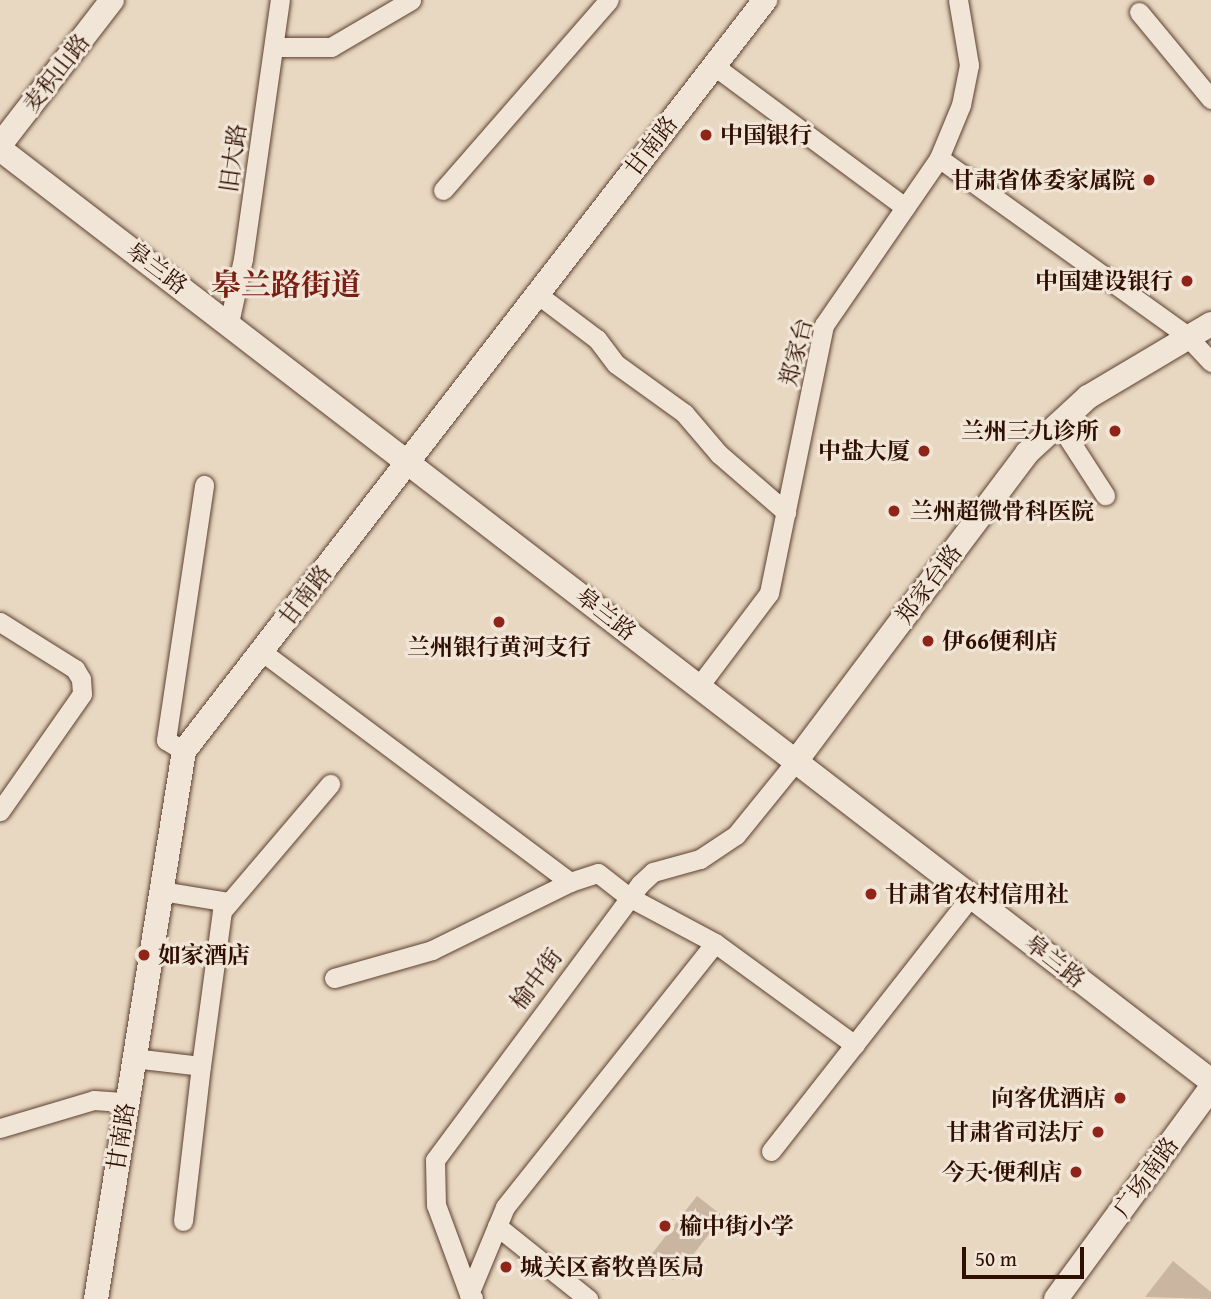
<!DOCTYPE html>
<meta charset="utf-8">
<style>
body{margin:0}
#map{position:relative;width:1211px;height:1299px;overflow:hidden;background:#e8d7c1;font-family:"Gentium Book Plus","Noto Serif SC",serif}
div>[style]{position:absolute}
.green>*{inset:0;background:#c9b5a0;transform-origin:0 0}
.roads{filter:drop-shadow(0 0 2px #5d4130) drop-shadow(0 0 2px #5d4130)}
.minor>*{height:19px;margin:-9.5px;padding:0 9.5px;transform-origin:9.5px;border-radius:9.5px;background:#f0e5d7}
.tertiary>*{height:24px;margin:-12px;padding:0 12px;transform-origin:12px;border-radius:12px;background:#f0e5d7}
.dots>*{width:19px;height:19px;translate:-50% -50%;box-sizing:border-box;border:4px solid #f0e5d7;border-radius:50%}
span{translate:-50% -50%;white-space:nowrap;text-align:center;line-height:1.15;-webkit-text-stroke:6px #f0e5d7;paint-order:stroke}
.street-label{font-size:23px;color:#2f0f00}
.poi-label{font-size:23px;color:#2f0f00;font-weight:700}
.left{translate:0 -50%;text-align:left}
.right{translate:-100% -50%;text-align:right}
.district-label{font-size:30px;color:#7a1f14;font-weight:700}
.scale{position:absolute;left:962px;top:1247px;width:122px;height:32px;box-sizing:border-box;border:4px solid #2f0f00;border-top:0;padding-left:9px;font-size:21px;line-height:24px;white-space:nowrap;color:#2f0f00;-webkit-text-stroke:5px #f0e5d7;paint-order:stroke}
</style>
<div id="map">
<div class="green">
<div style="left:697px;top:1196px;width:33px;height:81px;rotate:38deg"></div>
<div style="clip-path:polygon(1173px 1261px,1211px 1292px,1211px 1299px,1145px 1297px)"></div>
</div>
<div class="roads">
<div class="minor">
<div style="left:1139px;top:12px;width:113px;rotate:50.4deg"></div>
<div style="left:274px;top:47px;width:57px"></div>
<div style="left:331px;top:47px;width:93px;rotate:-30.4deg"></div>
<div style="left:713px;top:65px;width:239px;rotate:36.5deg"></div>
<div style="left:939px;top:158px;width:304px;rotate:35.6deg"></div>
<div style="left:1186px;top:335px;width:37px;rotate:47deg"></div>
<div style="left:443px;top:190px;width:252px;rotate:-48.9deg"></div>
<div style="left:537px;top:294px;width:75px;rotate:36.9deg"></div>
<div style="left:597px;top:339px;width:31px;rotate:53deg"></div>
<div style="left:616px;top:364px;width:84px;rotate:35.8deg"></div>
<div style="left:684px;top:413px;width:54px;rotate:49.5deg"></div>
<div style="left:719px;top:454px;width:89px;rotate:40.9deg"></div>
<div style="left:229px;top:323px;width:66px;rotate:-77.7deg"></div>
<div style="left:243px;top:259px;width:262px;rotate:-81.9deg"></div>
<div style="left:1059px;top:424px;width:85px;rotate:57.1deg"></div>
<div style="left:0;top:622px;width:89px;rotate:32.1deg"></div>
<div style="left:75px;top:669px;width:12px;rotate:59deg"></div>
<div style="left:81px;top:679px;width:15px;rotate:86deg"></div>
<div style="left:82px;top:694px;width:143px;rotate:125deg"></div>
<div style="left:261px;top:651px;width:386px;rotate:36.8deg"></div>
<div style="left:570px;top:882px;width:29px;rotate:-18deg"></div>
<div style="left:598px;top:873px;width:39px;rotate:38deg"></div>
<div style="left:629px;top:897px;width:98px;rotate:28.1deg"></div>
<div style="left:715px;top:943px;width:173px;rotate:36.1deg"></div>
<div style="left:699px;top:686px;width:116px;rotate:-53deg"></div>
<div style="left:769px;top:593px;width:274px;rotate:-78.4deg"></div>
<div style="left:824px;top:325px;width:203px;rotate:-55.4deg"></div>
<div style="left:939px;top:158px;width:57px;rotate:-67.5deg"></div>
<div style="left:961px;top:105px;width:41px;rotate:-78.7deg"></div>
<div style="left:969px;top:65px;width:66px;rotate:-99.6deg"></div>
<div style="left:184px;top:751px;width:21px;rotate:-149deg"></div>
<div style="left:166px;top:740px;width:258px;rotate:-81.5deg"></div>
<div style="left:161px;top:891px;width:69px;rotate:9.2deg"></div>
<div style="left:334px;top:978px;width:102px;rotate:-15.9deg"></div>
<div style="left:432px;top:950px;width:154px;rotate:-26.2deg"></div>
<div style="left:133px;top:1058px;width:68px;rotate:6.7deg"></div>
<div style="left:201px;top:1066px;width:156px;rotate:-82.3deg"></div>
<div style="left:222px;top:911px;width:167px;rotate:-49.6deg"></div>
<div style="left:0;top:1128px;width:98px;rotate:-16.6deg"></div>
<div style="left:94px;top:1100px;width:32px;rotate:4deg"></div>
<div style="left:771px;top:1151px;width:324px;rotate:-51.9deg"></div>
<div style="left:183px;top:1221px;width:156px;rotate:-83.4deg"></div>
<div style="left:497px;top:1226px;width:117px;rotate:38.7deg"></div>
<div style="left:469px;top:1294px;width:95px;rotate:-110.3deg"></div>
<div style="left:436px;top:1205px;width:45px;rotate:-91.3deg"></div>
<div style="left:435px;top:1160px;width:344px;rotate:-53.4deg"></div>
<div style="left:640px;top:884px;width:18px;rotate:-43deg"></div>
<div style="left:653px;top:872px;width:49px;rotate:-15.5deg"></div>
<div style="left:700px;top:859px;width:43px;rotate:-33.7deg"></div>
<div style="left:736px;top:835px;width:95px;rotate:-51deg"></div>
<div style="left:473px;top:1298px;width:6px;rotate:-135deg"></div>
<div style="left:469px;top:1294px;width:94px;rotate:-67.5deg"></div>
<div style="left:505px;top:1207px;width:337px;rotate:-51.5deg"></div>
</div>
<div class="tertiary">
<div style="left:0;top:145px;width:183px;rotate:-52.3deg"></div>
<div style="left:0;top:149px;width:1528px;rotate:37.58deg"></div>
<div style="left:796px;top:761px;width:385px;rotate:-53.1deg"></div>
<div style="left:1027px;top:453px;width:83px;rotate:-42.6deg"></div>
<div style="left:1088px;top:397px;width:143px;rotate:-30.7deg"></div>
<div style="left:96px;top:1299px;width:555px;rotate:-80.88deg"></div>
<div style="left:184px;top:751px;width:950px;rotate:-52.27deg"></div>
<div style="left:1056px;top:1299px;width:262px;rotate:-53.7deg"></div>
</div>
</div>
<div class="dots">
<div style="left:706px;top:135px;background:#8f2418"></div>
<div style="left:1149px;top:180px;background:#8f2418"></div>
<div style="left:1187px;top:281px;background:#8f2418"></div>
<div style="left:1115px;top:431px;background:#8f2418"></div>
<div style="left:924px;top:451px;background:#8f2418"></div>
<div style="left:894px;top:511px;background:#8f2418"></div>
<div style="left:499px;top:622px;background:#8f2418"></div>
<div style="left:928px;top:641px;background:#8f2418"></div>
<div style="left:871px;top:894px;background:#8f2418"></div>
<div style="left:144px;top:955px;background:#8f2418"></div>
<div style="left:1120px;top:1098px;background:#8f2418"></div>
<div style="left:1098px;top:1132px;background:#8f2418"></div>
<div style="left:1076px;top:1172px;background:#8f2418"></div>
<div style="left:665px;top:1226px;background:#8f2418"></div>
<div style="left:506px;top:1267px;background:#8f2418"></div>
</div>
<div class="street-label">
<span style="left:56px;top:73px;rotate:-52deg">麦积山路</span>
<span style="left:651px;top:146px;rotate:-52deg">甘南路</span>
<span style="left:233px;top:158px;rotate:-82deg">旧大路</span>
<span style="left:157px;top:268px;rotate:37deg">皋兰路</span>
<span style="left:796px;top:352px;rotate:-76deg">郑家台</span>
<span style="left:929px;top:584px;rotate:-53deg">郑家台路</span>
<span style="left:305px;top:595px;rotate:-52deg">甘南路</span>
<span style="left:606px;top:614px;rotate:38deg">皋兰路</span>
<span style="left:1055px;top:961px;rotate:38deg">皋兰路</span>
<span style="left:536px;top:979px;rotate:-53deg">榆中街</span>
<span style="left:121px;top:1137px;rotate:-81deg">甘南路</span>
<span style="left:1146px;top:1177px;rotate:-54deg">广场南路</span>
</div>
<div class="poi-label">
<span class="left" style="left:720px;top:135px">中国银行</span>
<span class="right" style="left:1135px;top:180px">甘肃省体委家属院</span>
<span class="right" style="left:1173px;top:281px">中国建设银行</span>
<span class="right" style="left:1099px;top:431px">兰州三九诊所</span>
<span class="right" style="left:910px;top:451px">中盐大厦</span>
<span class="left" style="left:910px;top:511px">兰州超微骨科医院</span>
<span class="left" style="left:942px;top:641px">伊66便利店</span>
<span style="left:499px;top:647px">兰州银行黄河支行</span>
<span class="left" style="left:885px;top:894px">甘肃省农村信用社</span>
<span class="left" style="left:158px;top:955px">如家酒店</span>
<span class="right" style="left:1106px;top:1098px">向客优酒店</span>
<span class="right" style="left:1084px;top:1132px">甘肃省司法厅</span>
<span class="right" style="left:1062px;top:1172px">今天·便利店</span>
<span class="left" style="left:679px;top:1226px">榆中街小学</span>
<span class="left" style="left:520px;top:1267px">城关区畜牧兽医局</span>
</div>
<div class="district-label">
<span style="left:286px;top:284px">皋兰路街道</span>
</div>
<div class="scale">50 m</div>
</div>
